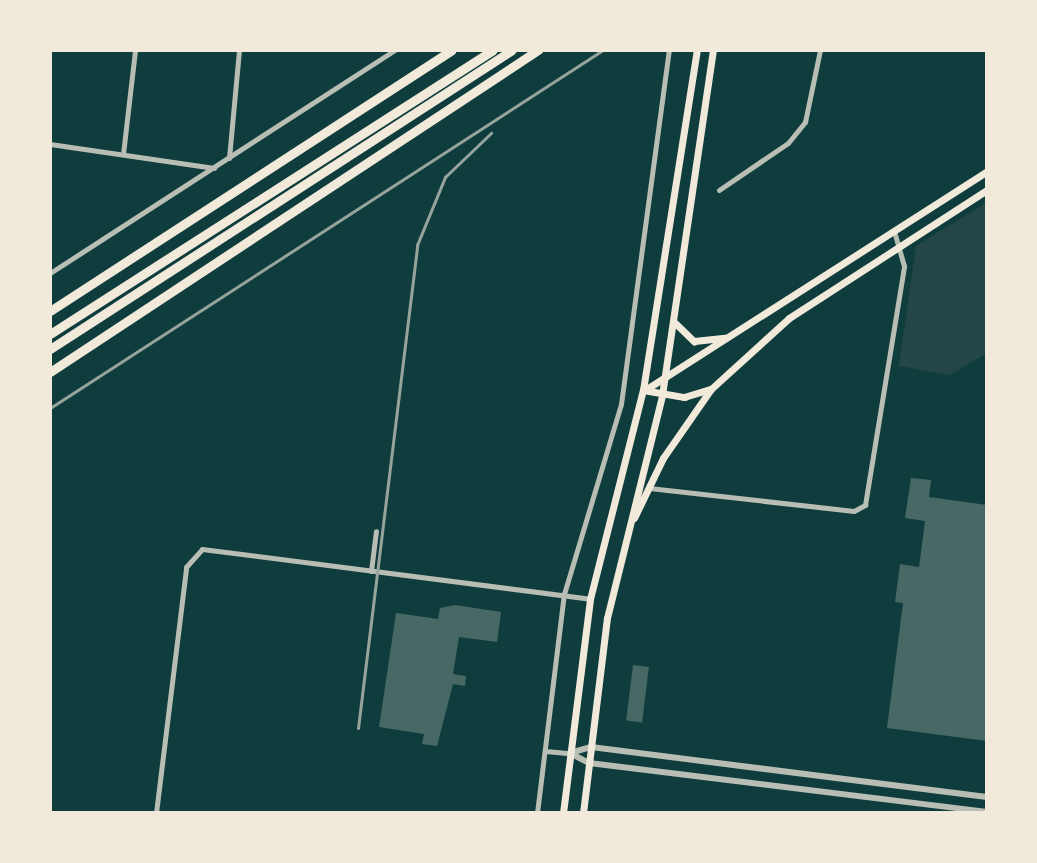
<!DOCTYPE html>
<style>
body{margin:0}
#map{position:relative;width:1037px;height:863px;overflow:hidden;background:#0f3d3e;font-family:Cabin,sans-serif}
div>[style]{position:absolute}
.green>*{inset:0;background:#244646}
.building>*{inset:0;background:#486865;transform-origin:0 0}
.minor>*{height:5px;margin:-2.5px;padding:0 2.5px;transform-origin:2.5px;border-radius:2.5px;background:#b8beb3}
.tertiary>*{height:6px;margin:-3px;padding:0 3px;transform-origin:3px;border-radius:3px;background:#b8beb3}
.primary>*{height:7px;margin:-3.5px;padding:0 3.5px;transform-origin:3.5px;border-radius:3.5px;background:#f1e9da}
.motorway>*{height:9px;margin:-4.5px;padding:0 4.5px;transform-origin:4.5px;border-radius:4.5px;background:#f1e9da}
.rail>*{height:3px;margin:-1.5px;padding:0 1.5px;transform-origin:1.5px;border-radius:1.5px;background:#97a49c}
span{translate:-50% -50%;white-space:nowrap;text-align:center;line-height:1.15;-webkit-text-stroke:8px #f1e9da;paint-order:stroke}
.frame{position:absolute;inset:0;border:52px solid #f1e9da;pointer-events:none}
</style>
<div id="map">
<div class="green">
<div style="clip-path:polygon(987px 202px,987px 353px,950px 375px,899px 366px,916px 246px)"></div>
</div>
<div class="building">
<div style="clip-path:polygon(911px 478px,931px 480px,929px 497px,987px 505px,987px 741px,887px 728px,903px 603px,895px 602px,900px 564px,919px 567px,925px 521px,905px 518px)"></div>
<div style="clip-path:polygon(455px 605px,501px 612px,497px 642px,459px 637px,453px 674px,466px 676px,465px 686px,453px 684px,437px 746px,422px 744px,424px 734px,379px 727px,396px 613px,438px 619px,440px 608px)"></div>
<div style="left:633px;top:665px;width:16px;height:56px;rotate:7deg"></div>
</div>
<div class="minor">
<div style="left:50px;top:144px;width:166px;rotate:8.3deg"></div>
<div style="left:123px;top:154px;width:105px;rotate:-83.4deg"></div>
<div style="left:229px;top:158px;width:108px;rotate:-84.7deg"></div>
<div style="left:719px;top:190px;width:83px;rotate:-34.3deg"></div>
<div style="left:788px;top:143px;width:27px;rotate:-51deg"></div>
<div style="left:805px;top:122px;width:74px;rotate:-78.2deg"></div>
<div style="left:50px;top:273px;width:411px;rotate:-32.9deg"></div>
<div style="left:649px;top:488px;width:206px;rotate:6.4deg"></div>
<div style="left:854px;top:511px;width:13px;rotate:-29deg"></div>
<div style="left:865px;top:505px;width:242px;rotate:-80.7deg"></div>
<div style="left:904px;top:266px;width:35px;rotate:-106deg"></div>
<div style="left:371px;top:571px;width:40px;rotate:-82.9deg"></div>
<div style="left:545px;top:751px;width:25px;rotate:5deg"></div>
<div style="left:156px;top:813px;width:248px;rotate:-83deg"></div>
<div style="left:186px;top:567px;width:24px;rotate:-48deg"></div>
<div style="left:202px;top:549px;width:391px;rotate:7.3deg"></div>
<div style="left:537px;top:813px;width:221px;rotate:-83deg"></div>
<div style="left:564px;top:594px;width:198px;rotate:-73.3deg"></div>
<div style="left:621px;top:404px;width:357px;rotate:-82.3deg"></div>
</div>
<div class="tertiary">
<div style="left:570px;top:753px;width:21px;rotate:28deg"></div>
<div style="left:589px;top:763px;width:401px;rotate:7deg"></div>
<div style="left:570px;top:753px;width:22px;rotate:-16deg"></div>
<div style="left:591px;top:747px;width:399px;rotate:7.2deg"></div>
</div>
<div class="primary">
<div style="left:674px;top:322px;width:28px;rotate:44deg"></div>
<div style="left:694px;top:341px;width:31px;rotate:-6deg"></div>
<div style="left:643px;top:390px;width:42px;rotate:9.7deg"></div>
<div style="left:684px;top:397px;width:28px;rotate:-17deg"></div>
<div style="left:711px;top:389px;width:105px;rotate:-42.3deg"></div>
<div style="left:789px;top:318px;width:236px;rotate:-32.9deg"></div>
<div style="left:645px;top:390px;width:406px;rotate:-32.6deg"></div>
<div style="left:634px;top:518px;width:67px;rotate:-64.2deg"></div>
<div style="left:663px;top:458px;width:84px;rotate:-55.2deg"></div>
<div style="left:563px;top:813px;width:216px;rotate:-82.8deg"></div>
<div style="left:590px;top:599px;width:216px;rotate:-75.8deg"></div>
<div style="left:643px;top:390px;width:344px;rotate:-81deg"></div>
<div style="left:583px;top:813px;width:196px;rotate:-83deg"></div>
<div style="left:607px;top:618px;width:230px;rotate:-76.1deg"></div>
<div style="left:662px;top:395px;width:349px;rotate:-81.6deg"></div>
</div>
<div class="motorway">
<div style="left:50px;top:311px;width:479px;rotate:-33deg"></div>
<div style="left:50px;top:334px;width:526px;rotate:-32.66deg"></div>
<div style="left:50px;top:349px;width:550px;rotate:-32.91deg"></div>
<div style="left:50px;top:372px;width:585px;rotate:-33.42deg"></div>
</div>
<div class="rail">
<div style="left:50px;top:408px;width:659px;rotate:-32.92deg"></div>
<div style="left:358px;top:728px;width:487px;rotate:-83deg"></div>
<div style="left:417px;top:245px;width:74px;rotate:-67.6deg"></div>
<div style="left:445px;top:177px;width:64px;rotate:-43.7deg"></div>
</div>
<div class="frame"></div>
</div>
